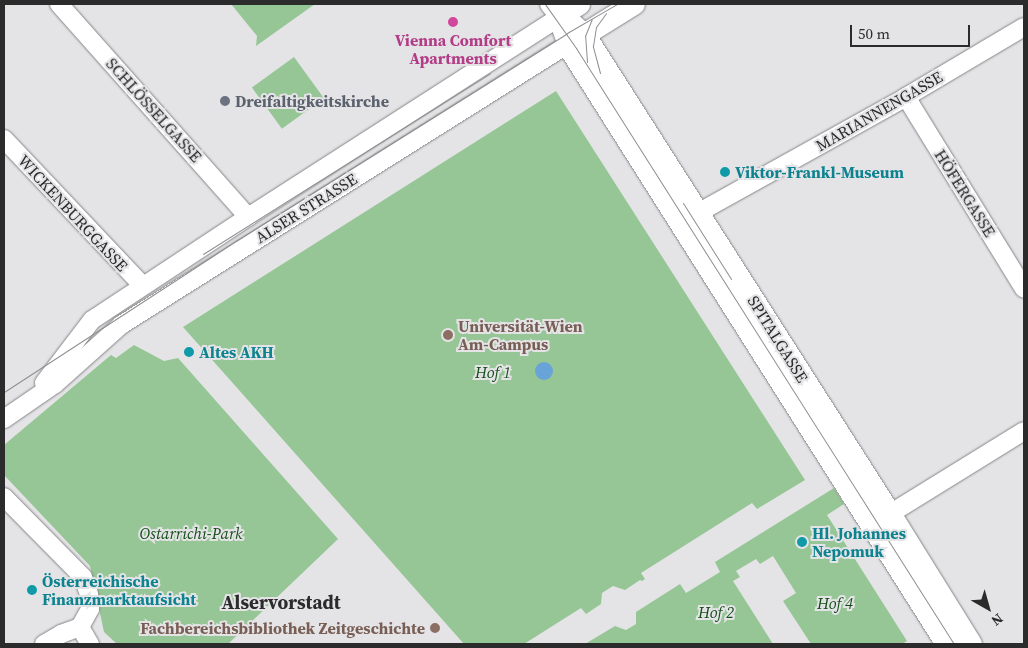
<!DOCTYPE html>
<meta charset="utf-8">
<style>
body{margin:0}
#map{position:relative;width:1028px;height:648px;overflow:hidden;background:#e4e4e7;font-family:"Source Serif 4",serif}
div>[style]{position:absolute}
.green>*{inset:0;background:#96c695;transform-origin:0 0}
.water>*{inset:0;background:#68a4d7}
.round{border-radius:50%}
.roads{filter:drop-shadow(0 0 1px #868588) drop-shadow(0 0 1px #868588)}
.minor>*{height:18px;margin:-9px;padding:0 9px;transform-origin:9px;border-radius:9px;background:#fff}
.major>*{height:22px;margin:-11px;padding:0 11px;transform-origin:11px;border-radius:11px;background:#fff}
.tram>*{height:1px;margin:-0.5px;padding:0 0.5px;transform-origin:0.5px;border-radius:0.5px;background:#8e8e90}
.dots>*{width:14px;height:14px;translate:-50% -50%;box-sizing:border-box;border:2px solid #e4e4e7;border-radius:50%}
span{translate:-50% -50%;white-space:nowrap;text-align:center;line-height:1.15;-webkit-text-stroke:4px #e4e4e7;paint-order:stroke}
.hotel-label{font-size:16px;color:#b23c85;font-weight:700}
.worship-label{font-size:16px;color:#5b616d;font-weight:700}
.left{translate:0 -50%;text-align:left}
.street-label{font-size:16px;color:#2b2b2c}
.culture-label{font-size:16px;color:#0d838f;font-weight:700}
.education-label{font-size:16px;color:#785e54;font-weight:700}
.right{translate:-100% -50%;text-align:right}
.park-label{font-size:16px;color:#134d17;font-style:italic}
.quarter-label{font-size:19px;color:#2b2b2c;font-weight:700}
.frame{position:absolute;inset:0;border:5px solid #2b2b2c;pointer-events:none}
.north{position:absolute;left:963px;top:583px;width:50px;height:50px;-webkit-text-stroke:4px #e4e4e7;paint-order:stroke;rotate:142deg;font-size:14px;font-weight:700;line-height:20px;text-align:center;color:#2b2b2c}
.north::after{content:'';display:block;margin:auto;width:18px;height:22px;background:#2b2b2c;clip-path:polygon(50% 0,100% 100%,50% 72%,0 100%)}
.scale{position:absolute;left:850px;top:25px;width:120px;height:22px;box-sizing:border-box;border:2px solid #2b2b2c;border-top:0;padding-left:6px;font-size:15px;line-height:18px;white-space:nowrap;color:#2b2b2c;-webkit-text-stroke:4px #e4e4e7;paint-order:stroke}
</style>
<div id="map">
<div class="green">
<div style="clip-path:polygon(231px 4px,315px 4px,256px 46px,257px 36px)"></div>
<div style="left:294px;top:57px;width:51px;height:52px;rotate:54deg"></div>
<div style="clip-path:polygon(556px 91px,805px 480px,757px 509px,752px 503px,641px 573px,645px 579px,642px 581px,640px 580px,625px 590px,613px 586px,602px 593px,601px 604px,586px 614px,581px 608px,524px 644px,464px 644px,183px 327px)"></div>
<div style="clip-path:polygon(134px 345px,164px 361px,178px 358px,338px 539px,228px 644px,117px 644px,104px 632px,90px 566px,4px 475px,4px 445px,111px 355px,116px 358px)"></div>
<div style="clip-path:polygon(834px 488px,844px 504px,827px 515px,907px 641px,902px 644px,811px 644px,783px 601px,796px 593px,773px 556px,760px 564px,756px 559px,736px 571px,740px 577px,733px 581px,773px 644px,585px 644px,615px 626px,626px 630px,636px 624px,636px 612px,680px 584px,686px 593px,720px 572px,715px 562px)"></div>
</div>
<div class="water">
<div class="round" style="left:535px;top:362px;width:18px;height:18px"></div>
</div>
<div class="roads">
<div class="minor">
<div style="left:59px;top:4px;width:285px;rotate:48.4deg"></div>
<div style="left:906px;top:97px;width:225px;rotate:58.4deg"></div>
<div style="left:4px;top:139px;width:202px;rotate:46.6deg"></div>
<div style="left:687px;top:219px;width:251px;rotate:-29.1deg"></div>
<div style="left:906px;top:97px;width:137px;rotate:-30.7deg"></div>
<div style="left:44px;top:383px;width:79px;rotate:-52.7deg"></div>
<div style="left:92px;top:320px;width:187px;rotate:-33.4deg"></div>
<div style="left:248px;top:217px;width:370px;rotate:-32.7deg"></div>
<div style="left:559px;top:17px;width:16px;rotate:-128deg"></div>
<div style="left:4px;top:419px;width:62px;rotate:-34.5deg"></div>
<div style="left:55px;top:384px;width:89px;rotate:-41.8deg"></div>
<div style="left:121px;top:325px;width:528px;rotate:-32.15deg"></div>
<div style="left:4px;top:497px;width:112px;rotate:45.4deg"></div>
<div style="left:83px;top:577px;width:18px;rotate:71deg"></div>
<div style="left:89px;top:594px;width:15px;rotate:86deg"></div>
<div style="left:90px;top:609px;width:21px;rotate:119deg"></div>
<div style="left:880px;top:520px;width:169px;rotate:-31.7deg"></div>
<div style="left:80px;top:627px;width:20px;rotate:60deg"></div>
<div style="left:44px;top:644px;width:20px;rotate:-30deg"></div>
<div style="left:61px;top:634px;width:20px;rotate:-20deg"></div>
</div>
<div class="major">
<div style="left:559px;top:17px;width:16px;rotate:30deg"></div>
<div style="left:573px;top:25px;width:16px;rotate:43deg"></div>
<div style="left:585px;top:36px;width:567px;rotate:57.46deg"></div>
<div style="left:890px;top:514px;width:153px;rotate:58.1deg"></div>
<div style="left:559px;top:17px;width:35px;rotate:70deg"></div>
<div style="left:571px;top:50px;width:703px;rotate:57.67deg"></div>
<div style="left:559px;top:17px;width:24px;rotate:-33deg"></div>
<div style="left:571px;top:43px;width:74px;rotate:-31.8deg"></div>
</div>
</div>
<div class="tram">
<div style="left:545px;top:4px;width:54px;rotate:54.8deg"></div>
<div style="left:576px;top:48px;width:706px;rotate:57.62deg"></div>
<div style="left:587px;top:62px;width:26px;rotate:-94deg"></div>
<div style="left:585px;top:36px;width:18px;rotate:-68deg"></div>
<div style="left:600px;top:73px;width:28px;rotate:-105deg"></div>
<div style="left:593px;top:46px;width:19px;rotate:-81deg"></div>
<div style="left:596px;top:27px;width:17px;rotate:-54deg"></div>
<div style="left:683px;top:203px;width:90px;rotate:57.7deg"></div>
<div style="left:203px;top:254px;width:339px;rotate:-32.2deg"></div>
<div style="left:4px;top:392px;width:277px;rotate:-33.1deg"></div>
<div style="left:236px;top:241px;width:391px;rotate:-32.1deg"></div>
<div style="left:567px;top:33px;width:58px;rotate:-30.1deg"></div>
</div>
<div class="dots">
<div style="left:453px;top:22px;background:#d1479c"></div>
<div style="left:225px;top:101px;background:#6b7280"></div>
<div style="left:725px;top:172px;background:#0f9aa8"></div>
<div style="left:448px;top:335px;background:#8d6e63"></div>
<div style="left:189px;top:352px;background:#0f9aa8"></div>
<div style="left:802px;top:542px;background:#0f9aa8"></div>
<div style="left:32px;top:590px;background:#0f9aa8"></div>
<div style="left:435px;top:628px;background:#8d6e63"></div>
</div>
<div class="hotel-label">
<span style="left:453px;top:49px">Vienna Comfort<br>Apartments</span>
</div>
<div class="worship-label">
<span class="left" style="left:235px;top:101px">Dreifaltigkeitskirche</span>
</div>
<div class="street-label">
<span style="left:154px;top:110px;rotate:48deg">SCHLÖSSELGASSE</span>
<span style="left:879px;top:111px;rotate:-30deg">MARIANNENGASSE</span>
<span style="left:965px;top:193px;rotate:58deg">HÖFERGASSE</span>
<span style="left:306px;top:208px;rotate:-32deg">ALSER STRASSE</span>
<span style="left:73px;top:213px;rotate:47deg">WICKENBURGGASSE</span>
<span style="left:778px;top:339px;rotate:58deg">SPITALGASSE</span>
</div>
<div class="culture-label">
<span class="left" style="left:735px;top:172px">Viktor-Frankl-Museum</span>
<span class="left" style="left:199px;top:352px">Altes AKH</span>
<span class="left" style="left:812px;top:542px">Hl. Johannes<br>Nepomuk</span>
<span class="left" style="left:42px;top:590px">Österreichische<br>Finanzmarktaufsicht</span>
</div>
<div class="education-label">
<span class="left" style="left:458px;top:335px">Universität-Wien<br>Am-Campus</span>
<span class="right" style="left:425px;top:628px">Fachbereichsbibliothek Zeitgeschichte</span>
</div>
<div class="park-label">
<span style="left:493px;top:372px">Hof 1</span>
<span style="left:191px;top:533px">Ostarrichi-Park</span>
<span style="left:835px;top:603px">Hof 4</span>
<span style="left:716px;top:612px">Hof 2</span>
</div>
<div class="quarter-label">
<span style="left:281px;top:603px">Alservorstadt</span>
</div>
<div class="frame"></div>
<div class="north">N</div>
<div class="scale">50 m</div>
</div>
